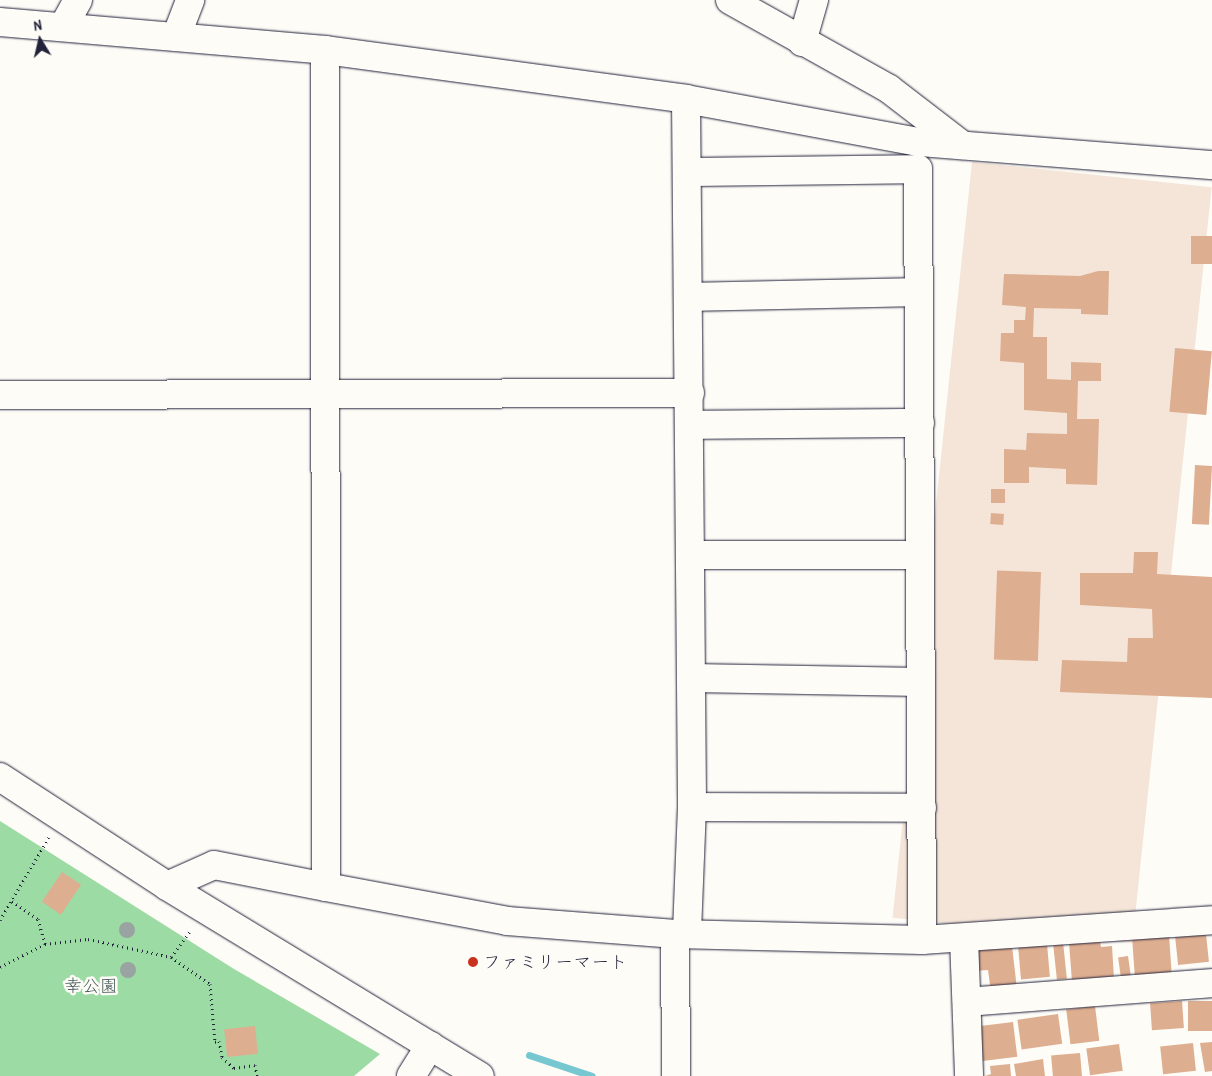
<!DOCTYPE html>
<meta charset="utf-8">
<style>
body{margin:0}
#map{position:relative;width:1212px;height:1076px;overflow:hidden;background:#fdfcf7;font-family:"Patrick Hand","Klee One",sans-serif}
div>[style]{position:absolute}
.built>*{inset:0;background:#f4e5d8;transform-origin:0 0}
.green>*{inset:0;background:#9cdba4}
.stream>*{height:7px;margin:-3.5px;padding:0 3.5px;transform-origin:3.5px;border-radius:3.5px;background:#77c7d0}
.building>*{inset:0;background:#deae90;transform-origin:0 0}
.path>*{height:3px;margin-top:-1.5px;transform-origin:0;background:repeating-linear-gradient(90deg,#22223b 0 1px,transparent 0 5px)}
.roads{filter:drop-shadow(0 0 1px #22223b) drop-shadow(0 0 1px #22223b)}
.minor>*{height:28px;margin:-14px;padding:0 14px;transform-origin:14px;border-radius:14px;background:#fdfcf7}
.trees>*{width:16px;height:16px;margin:-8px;border-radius:50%;background:#99a3a1}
.dots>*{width:14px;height:14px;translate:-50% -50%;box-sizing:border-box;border:2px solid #fdfcf7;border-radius:50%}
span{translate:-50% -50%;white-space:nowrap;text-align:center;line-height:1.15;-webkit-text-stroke:5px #fdfcf7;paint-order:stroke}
.poi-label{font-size:18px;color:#22223b}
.left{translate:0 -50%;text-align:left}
.park-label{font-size:18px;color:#475a5a}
.north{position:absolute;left:15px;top:15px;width:50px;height:50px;-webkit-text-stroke:4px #fdfcf7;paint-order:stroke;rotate:351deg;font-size:14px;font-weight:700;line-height:20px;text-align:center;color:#22223b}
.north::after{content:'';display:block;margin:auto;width:18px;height:22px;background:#22223b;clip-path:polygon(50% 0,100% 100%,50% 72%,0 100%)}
</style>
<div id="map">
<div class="built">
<div style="left:972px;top:162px;width:241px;height:760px;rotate:6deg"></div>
</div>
<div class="green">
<div style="clip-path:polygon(0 821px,234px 969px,380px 1054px,354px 1076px,0 1076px)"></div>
</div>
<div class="stream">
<div style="left:529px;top:1055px;width:66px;rotate:18.4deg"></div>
</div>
<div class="building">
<div style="left:1191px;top:236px;width:21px;height:28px"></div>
<div style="clip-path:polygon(1098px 271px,1109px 271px,1108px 315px,1081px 314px,1081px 309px,1034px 308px,1033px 337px,1047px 337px,1047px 379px,1071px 380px,1071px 362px,1101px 363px,1101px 381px,1078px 381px,1077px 419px,1099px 419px,1097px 485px,1066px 484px,1066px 469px,1029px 467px,1029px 483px,1004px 483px,1004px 449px,1026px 450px,1027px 433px,1067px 434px,1067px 413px,1024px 410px,1024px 363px,1000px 361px,1001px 333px,1014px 333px,1014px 320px,1025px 320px,1026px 307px,1002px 305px,1004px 274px,1080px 276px)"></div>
<div style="left:1175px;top:348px;width:37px;height:64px;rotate:5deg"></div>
<div style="left:1195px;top:465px;width:17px;height:59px;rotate:3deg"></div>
<div style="left:991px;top:489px;width:14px;height:14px"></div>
<div style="left:991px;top:513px;width:13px;height:11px;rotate:4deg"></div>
<div style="clip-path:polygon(1134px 552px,1158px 552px,1157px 574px,1212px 577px,1212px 698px,1060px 692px,1062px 660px,1127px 662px,1128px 638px,1153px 638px,1152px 609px,1080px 605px,1080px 573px,1133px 573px)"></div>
<div style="left:1041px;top:572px;width:89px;height:44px;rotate:92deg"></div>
<div style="left:62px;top:872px;width:23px;height:36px;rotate:34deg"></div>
<div style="left:1206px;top:934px;width:28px;height:31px;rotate:84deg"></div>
<div style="left:1169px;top:935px;width:39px;height:37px;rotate:86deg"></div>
<div style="clip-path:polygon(1100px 940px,1101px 947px,1112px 946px,1114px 979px,1072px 982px,1069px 942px)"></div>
<div style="left:1063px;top:942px;width:37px;height:10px;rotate:84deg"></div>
<div style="left:1047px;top:944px;width:33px;height:29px;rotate:85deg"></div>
<div style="clip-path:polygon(1012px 946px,1017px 989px,991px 992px,988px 970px,975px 971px,972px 951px)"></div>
<div style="left:1128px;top:956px;width:22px;height:10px;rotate:82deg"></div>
<div style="left:1182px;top:1001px;width:27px;height:32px;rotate:86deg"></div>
<div style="left:1212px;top:1001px;width:30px;height:24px;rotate:90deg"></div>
<div style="left:1095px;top:1006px;width:35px;height:29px;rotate:83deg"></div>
<div style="left:1058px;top:1014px;width:30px;height:41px;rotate:82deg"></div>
<div style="left:1013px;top:1022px;width:35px;height:39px;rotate:83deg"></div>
<div style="left:255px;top:1026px;width:28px;height:31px;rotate:84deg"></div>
<div style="clip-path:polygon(1212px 1042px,1212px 1071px,1205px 1072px,1200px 1043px)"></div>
<div style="left:1193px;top:1043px;width:28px;height:33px;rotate:84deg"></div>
<div style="left:1119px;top:1044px;width:27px;height:33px;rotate:82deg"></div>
<div style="left:1080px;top:1053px;width:23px;height:29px;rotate:85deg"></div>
<div style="clip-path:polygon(1043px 1059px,1045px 1076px,1016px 1076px,1014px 1064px)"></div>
<div style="clip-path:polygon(1010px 1064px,1011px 1076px,985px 1076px,991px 1074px,990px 1066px)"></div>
</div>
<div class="path">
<div style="left:12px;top:901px;width:32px;rotate:35deg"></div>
<div style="left:38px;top:919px;width:26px;rotate:74deg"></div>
<div style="left:0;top:920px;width:96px;rotate:-59.4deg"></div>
<div style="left:171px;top:957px;width:47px;rotate:34.7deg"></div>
<div style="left:210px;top:984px;width:58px;rotate:85.1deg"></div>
<div style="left:215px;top:1042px;width:4px;rotate:-14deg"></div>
<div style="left:219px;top:1041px;width:16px;rotate:79deg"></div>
<div style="left:222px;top:1057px;width:16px;rotate:43deg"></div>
<div style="left:234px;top:1068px;width:21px;rotate:-8deg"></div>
<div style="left:255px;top:1065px;width:11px;rotate:80deg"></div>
<div style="left:0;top:967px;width:51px;rotate:-27.1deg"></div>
<div style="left:45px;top:944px;width:43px;rotate:-6.6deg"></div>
<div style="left:88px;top:939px;width:85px;rotate:12.2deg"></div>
<div style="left:171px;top:957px;width:34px;rotate:-54deg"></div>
</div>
<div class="roads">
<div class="minor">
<div style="left:730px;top:0;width:182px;rotate:29.2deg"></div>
<div style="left:889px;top:89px;width:92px;rotate:37.5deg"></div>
<div style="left:0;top:22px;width:326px;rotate:4.9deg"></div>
<div style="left:325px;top:50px;width:364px;rotate:7.7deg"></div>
<div style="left:686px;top:99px;width:236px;rotate:10.5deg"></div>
<div style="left:918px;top:142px;width:295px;rotate:4.5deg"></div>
<div style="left:63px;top:27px;width:31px;rotate:-61deg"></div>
<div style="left:176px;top:37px;width:40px;rotate:-69deg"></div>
<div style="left:802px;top:42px;width:44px;rotate:-74.1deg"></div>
<div style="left:325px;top:50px;width:837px;rotate:89.93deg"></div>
<div style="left:326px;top:887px;width:184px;rotate:10.6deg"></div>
<div style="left:507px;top:921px;width:169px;rotate:4.4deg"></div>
<div style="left:675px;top:934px;width:247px;rotate:1.4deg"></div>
<div style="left:922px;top:940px;width:291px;rotate:-3.9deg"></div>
<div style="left:686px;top:99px;width:708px;rotate:89.51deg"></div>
<div style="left:692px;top:807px;width:126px;rotate:92.3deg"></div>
<div style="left:688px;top:172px;width:230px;rotate:-0.7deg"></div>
<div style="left:918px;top:169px;width:771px;rotate:89.7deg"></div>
<div style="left:688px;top:297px;width:231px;rotate:-1.2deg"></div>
<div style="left:0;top:395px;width:690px;rotate:-0.17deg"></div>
<div style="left:689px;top:425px;width:231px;rotate:-0.5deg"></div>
<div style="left:690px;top:555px;width:230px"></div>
<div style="left:691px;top:678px;width:230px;rotate:1deg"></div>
<div style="left:0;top:777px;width:199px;rotate:33.1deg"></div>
<div style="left:167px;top:886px;width:366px;rotate:31.3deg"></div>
<div style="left:692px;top:807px;width:230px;rotate:0.2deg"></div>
<div style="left:167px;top:886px;width:51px;rotate:-24.1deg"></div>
<div style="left:214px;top:865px;width:114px;rotate:11.1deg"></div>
<div style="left:675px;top:934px;width:142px;rotate:89.6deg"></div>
<div style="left:964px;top:938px;width:138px;rotate:87.9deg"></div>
<div style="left:967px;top:1002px;width:246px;rotate:-4.4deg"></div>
<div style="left:411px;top:1076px;width:36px;rotate:-58deg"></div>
</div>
</div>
<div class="trees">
<div style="left:127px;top:930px"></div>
<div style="left:128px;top:970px"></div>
</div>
<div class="dots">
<div style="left:473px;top:962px;background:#c8321e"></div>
</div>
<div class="poi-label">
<span class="left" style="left:483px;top:962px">ファミリーマート</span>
</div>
<div class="park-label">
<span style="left:91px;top:986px">幸公園</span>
</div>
<div class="north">N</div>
</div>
